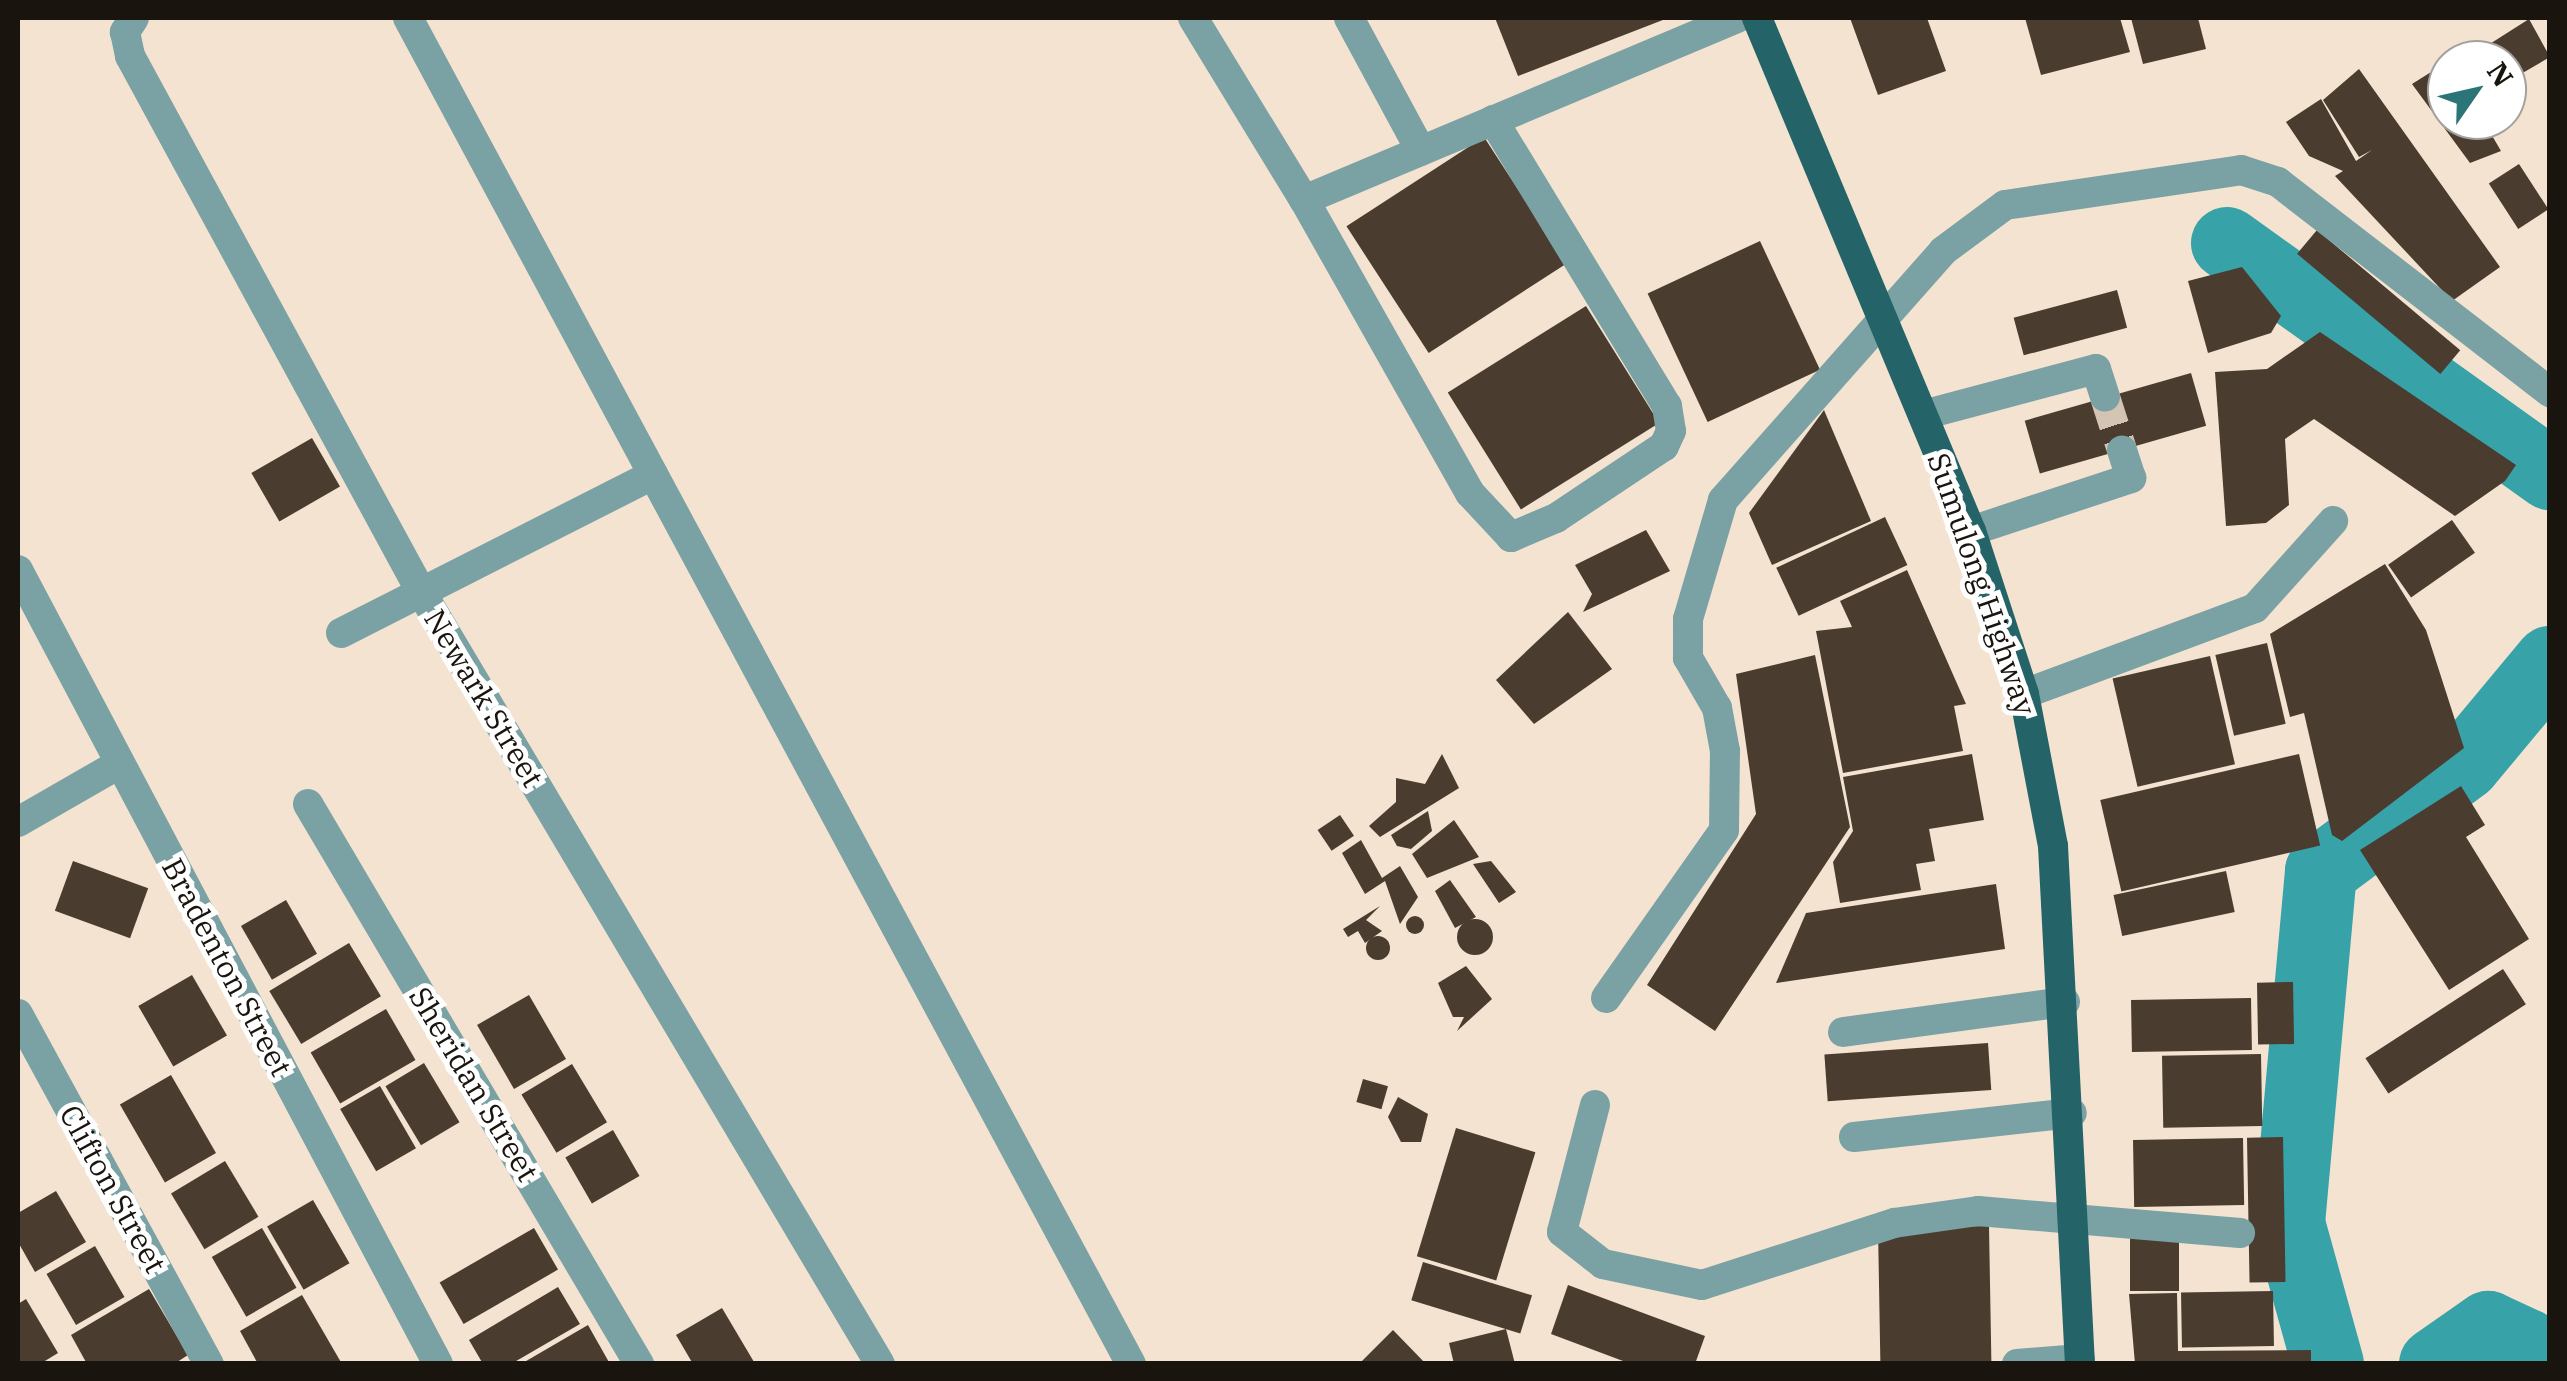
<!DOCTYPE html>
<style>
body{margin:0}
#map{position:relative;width:2567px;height:1381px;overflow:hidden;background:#f4e3d1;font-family:"IBM Plex Serif",serif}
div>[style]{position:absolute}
.river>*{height:72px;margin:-36px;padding:0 36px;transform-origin:36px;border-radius:36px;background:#38a2a9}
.building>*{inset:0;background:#4a3c2e;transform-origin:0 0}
.round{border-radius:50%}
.minor-tunnel>*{height:30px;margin-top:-15px;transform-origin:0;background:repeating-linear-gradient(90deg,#d3c4b4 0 30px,transparent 0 45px)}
.minor>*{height:30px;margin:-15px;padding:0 15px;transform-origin:15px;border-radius:15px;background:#7aa1a3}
.major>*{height:30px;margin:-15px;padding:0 15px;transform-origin:15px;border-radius:15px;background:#246468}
span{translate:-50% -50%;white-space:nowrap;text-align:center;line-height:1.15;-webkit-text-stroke:10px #fff;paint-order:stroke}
.street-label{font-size:30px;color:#1a140e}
.frame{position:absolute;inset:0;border:20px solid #1a140e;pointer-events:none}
.north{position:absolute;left:2427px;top:40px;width:100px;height:100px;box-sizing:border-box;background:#fff;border:2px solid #a3a19f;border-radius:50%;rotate:56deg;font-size:28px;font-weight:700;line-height:40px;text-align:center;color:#1a140e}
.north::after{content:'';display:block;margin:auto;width:35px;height:45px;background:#2b7579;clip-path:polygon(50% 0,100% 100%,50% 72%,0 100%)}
</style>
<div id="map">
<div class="river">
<div style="left:2227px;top:243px;width:397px;rotate:35.6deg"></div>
<div style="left:2328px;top:1364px;width:146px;rotate:-105.5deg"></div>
<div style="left:2289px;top:1223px;width:353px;rotate:-84.8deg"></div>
<div style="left:2321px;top:871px;width:179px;rotate:-36.6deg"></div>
<div style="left:2465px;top:764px;width:133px;rotate:-50.2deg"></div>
<div style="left:2435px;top:1364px;width:65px;rotate:-34.9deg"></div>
<div style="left:2488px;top:1327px;width:43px;rotate:24.8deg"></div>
<div style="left:2527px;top:1345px;width:20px;rotate:70deg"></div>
</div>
<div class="building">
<div style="clip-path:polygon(1495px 18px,1668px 18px,1518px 76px)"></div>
<div style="clip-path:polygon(1850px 18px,1927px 18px,1946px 71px,1878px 95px)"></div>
<div style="clip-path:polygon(2025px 18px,2120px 18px,2130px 52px,2041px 75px)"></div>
<div style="clip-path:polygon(2131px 18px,2198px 18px,2206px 49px,2143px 64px)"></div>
<div style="clip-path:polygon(2529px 19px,2550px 57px,2507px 82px,2507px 60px,2474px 54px)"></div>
<div style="clip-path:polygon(2447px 62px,2447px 120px,2483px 120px,2501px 151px,2470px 163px,2412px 84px)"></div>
<div style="clip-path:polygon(2359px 69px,2500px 267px,2452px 301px,2335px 176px,2343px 171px,2309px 156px,2286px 122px,2321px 99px,2356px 161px,2372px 150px,2359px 157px,2323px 100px)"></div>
<div style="left:1484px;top:137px;width:151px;height:164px;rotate:57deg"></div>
<div style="left:2519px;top:164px;width:54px;height:36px;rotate:57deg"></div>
<div style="left:2317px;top:230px;width:187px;height:31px;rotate:40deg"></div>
<div style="left:1760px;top:241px;width:142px;height:124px;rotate:65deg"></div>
<div style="clip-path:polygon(2242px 267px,2281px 316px,2271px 333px,2208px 353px,2188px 281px)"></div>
<div style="left:2117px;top:290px;width:39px;height:107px;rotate:75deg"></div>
<div style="left:1586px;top:306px;width:138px;height:163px;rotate:58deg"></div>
<div style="clip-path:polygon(2320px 332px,2516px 465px,2505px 481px,2455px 516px,2314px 419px,2285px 439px,2289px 505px,2266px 523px,2226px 526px,2215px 372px,2267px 369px)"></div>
<div style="left:2191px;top:373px;width:55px;height:173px;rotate:74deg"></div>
<div style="clip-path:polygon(1824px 410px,1871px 521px,1772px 565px,1749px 513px)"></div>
<div style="left:312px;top:438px;width:56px;height:70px;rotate:60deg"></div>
<div style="left:1885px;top:517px;width:53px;height:120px;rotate:65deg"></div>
<div style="left:2452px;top:520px;width:40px;height:78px;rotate:55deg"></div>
<div style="clip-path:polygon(1646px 530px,1670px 571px,1583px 612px,1592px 594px,1575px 565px)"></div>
<div style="clip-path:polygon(2385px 564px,2426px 630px,2464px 748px,2342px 841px,2332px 835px,2304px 713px,2290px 717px,2270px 634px)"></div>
<div style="clip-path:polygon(1907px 570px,1966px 704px,1954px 706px,1963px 751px,1843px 773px,1816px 631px,1852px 627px,1840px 601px)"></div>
<div style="clip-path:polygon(1568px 612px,1612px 669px,1534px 724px,1496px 680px)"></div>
<div style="left:2267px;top:643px;width:83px;height:53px;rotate:77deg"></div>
<div style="clip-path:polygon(1815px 655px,1850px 827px,1715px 1031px,1647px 985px,1756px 814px,1736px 674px)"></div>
<div style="left:2210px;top:656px;width:111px;height:100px;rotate:77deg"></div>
<div style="clip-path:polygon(1442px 754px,1459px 788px,1380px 837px,1369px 826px,1396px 802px,1396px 778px,1425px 784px)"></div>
<div style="clip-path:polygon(1972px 754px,1984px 820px,1929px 829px,1935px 861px,1916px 864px,1921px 890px,1840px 903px,1833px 862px,1853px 831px,1843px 777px)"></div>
<div style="left:2299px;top:754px;width:94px;height:204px;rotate:77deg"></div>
<div style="clip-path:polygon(2461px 786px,2485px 825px,2466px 837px,2529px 939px,2449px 990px,2360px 850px)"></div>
<div style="clip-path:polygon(1428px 811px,1432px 831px,1411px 849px,1397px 846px,1391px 835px)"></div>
<div style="left:1340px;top:815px;width:25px;height:27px;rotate:56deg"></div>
<div style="clip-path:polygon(1454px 820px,1479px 857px,1427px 878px,1412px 854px)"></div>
<div style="clip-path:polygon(1361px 840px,1382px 878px,1400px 866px,1418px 897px,1400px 924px,1385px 881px,1365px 894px,1342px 853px)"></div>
<div style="left:73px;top:861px;width:80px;height:53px;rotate:20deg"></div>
<div style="clip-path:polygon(1491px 861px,1516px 892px,1499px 903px,1473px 864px)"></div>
<div style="left:2226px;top:871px;width:42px;height:115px;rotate:78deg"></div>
<div style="clip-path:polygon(1450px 880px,1476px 917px,1455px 928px,1435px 891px)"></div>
<div style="clip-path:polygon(1996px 884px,2005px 949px,1776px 983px,1806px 913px)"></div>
<div style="left:286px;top:900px;width:62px;height:52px;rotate:60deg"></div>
<div style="clip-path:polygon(1380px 906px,1366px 920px,1382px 931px,1365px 943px,1358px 931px,1348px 937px,1343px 929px)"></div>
<div class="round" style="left:1406px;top:916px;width:18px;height:18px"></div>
<div class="round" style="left:1457px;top:919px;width:36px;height:36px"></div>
<div class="round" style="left:1366px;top:936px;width:24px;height:24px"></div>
<div style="left:349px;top:943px;width:62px;height:93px;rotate:59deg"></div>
<div style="clip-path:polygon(1466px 966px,1492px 999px,1457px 1031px,1464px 1017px,1453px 1017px,1438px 983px)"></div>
<div style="left:2503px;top:969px;width:42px;height:164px;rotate:57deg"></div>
<div style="left:192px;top:975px;width:70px;height:62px;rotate:60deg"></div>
<div style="left:2293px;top:982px;width:62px;height:36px;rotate:89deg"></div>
<div style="left:529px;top:995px;width:74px;height:60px;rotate:60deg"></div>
<div style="left:2251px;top:998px;width:52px;height:120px;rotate:89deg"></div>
<div style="left:386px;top:1009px;width:59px;height:87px;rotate:60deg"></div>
<div style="left:1988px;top:1043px;width:47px;height:164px;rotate:86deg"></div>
<div style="left:2261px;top:1054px;width:72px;height:99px;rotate:89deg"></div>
<div style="left:424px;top:1063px;width:69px;height:45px;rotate:59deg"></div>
<div style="left:572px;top:1064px;width:68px;height:59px;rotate:59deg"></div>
<div style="left:171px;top:1075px;width:90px;height:59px;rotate:60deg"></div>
<div style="left:1363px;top:1079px;width:26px;height:24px;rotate:16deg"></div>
<div style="left:380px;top:1086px;width:72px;height:46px;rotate:60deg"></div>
<div style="clip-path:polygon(1398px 1097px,1428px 1114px,1421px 1142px,1401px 1142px,1388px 1117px)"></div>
<div style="left:1456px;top:1128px;width:83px;height:134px;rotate:17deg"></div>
<div style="left:613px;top:1130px;width:53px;height:55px;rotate:60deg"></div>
<div style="left:2283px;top:1137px;width:145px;height:36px;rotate:89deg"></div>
<div style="left:2243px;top:1138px;width:67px;height:110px;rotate:89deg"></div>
<div style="left:225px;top:1161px;width:65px;height:63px;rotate:59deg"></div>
<div style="clip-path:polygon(56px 1191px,86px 1242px,35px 1272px,18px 1242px,18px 1213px)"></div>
<div style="left:313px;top:1200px;width:73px;height:53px;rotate:60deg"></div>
<div style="left:1989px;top:1226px;width:138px;height:111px;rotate:89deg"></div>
<div style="left:262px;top:1228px;width:69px;height:58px;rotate:60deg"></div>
<div style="left:534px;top:1228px;width:48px;height:109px;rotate:60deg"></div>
<div style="left:2179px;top:1237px;width:54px;height:49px;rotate:90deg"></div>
<div style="left:95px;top:1246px;width:59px;height:56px;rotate:60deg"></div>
<div style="left:1423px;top:1262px;width:114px;height:40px;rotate:17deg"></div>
<div style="clip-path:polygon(1568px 1285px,1705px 1336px,1695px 1364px,1631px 1364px,1551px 1334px)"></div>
<div style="clip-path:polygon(558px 1287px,580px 1324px,511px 1364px,483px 1364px,469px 1340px)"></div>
<div style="clip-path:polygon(149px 1289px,188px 1355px,174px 1364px,87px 1364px,71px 1335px)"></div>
<div style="left:2273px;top:1291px;width:55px;height:92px;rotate:89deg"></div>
<div style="clip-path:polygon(2177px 1293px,2178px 1351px,2311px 1350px,2311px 1364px,2135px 1364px,2129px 1294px)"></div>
<div style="clip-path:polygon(302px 1295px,342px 1364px,258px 1364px,240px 1331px)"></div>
<div style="clip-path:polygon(26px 1299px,58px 1353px,40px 1364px,18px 1364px,18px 1304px)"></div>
<div style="clip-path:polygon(722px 1308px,754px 1362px,751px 1364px,693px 1364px,676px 1335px)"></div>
<div style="clip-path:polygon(588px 1325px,610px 1364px,521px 1364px)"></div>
<div style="clip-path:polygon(1506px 1329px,1515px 1364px,1454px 1364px,1449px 1343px)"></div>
<div style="clip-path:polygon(1393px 1330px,1426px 1364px,1359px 1364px)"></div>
</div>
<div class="minor-tunnel">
<div style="left:2105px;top:397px;width:56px;rotate:72.2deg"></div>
</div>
<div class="minor">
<div style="left:134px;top:18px;width:17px;rotate:123deg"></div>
<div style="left:125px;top:32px;width:25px;rotate:78deg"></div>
<div style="left:130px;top:56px;width:608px;rotate:61.49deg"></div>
<div style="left:420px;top:590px;width:900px;rotate:59.28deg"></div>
<div style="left:408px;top:18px;width:1528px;rotate:61.76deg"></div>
<div style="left:1193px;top:18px;width:213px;rotate:58.6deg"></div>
<div style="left:1349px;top:18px;width:151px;rotate:61.6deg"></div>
<div style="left:1493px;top:120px;width:335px;rotate:58.7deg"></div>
<div style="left:1667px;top:406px;width:25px;rotate:81deg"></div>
<div style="left:1671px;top:431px;width:17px;rotate:115deg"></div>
<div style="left:1664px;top:446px;width:130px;rotate:146.3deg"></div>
<div style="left:1556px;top:518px;width:49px;rotate:157.1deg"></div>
<div style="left:1511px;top:537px;width:60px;rotate:-133deg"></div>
<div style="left:1470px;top:493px;width:337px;rotate:-119.5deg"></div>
<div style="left:1304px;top:200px;width:470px;rotate:-22.8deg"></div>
<div style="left:1923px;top:415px;width:179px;rotate:-14.9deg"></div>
<div style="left:2096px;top:369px;width:29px;rotate:72deg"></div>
<div style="left:1971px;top:531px;width:169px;rotate:-18.3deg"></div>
<div style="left:2131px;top:478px;width:29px;rotate:-108deg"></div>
<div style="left:18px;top:570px;width:898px;rotate:62.12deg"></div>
<div style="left:341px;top:633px;width:350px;rotate:-26.9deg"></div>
<div style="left:2024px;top:694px;width:246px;rotate:-20.4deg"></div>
<div style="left:2255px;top:608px;width:117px;rotate:-48.1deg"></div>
<div style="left:308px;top:804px;width:651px;rotate:59.41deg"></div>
<div style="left:18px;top:822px;width:116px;rotate:-29.9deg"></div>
<div style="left:1606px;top:998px;width:205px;rotate:-54.9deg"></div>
<div style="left:1724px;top:830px;width:79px;rotate:-89.3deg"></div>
<div style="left:1725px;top:751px;width:44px;rotate:-100.5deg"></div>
<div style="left:1717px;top:708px;width:58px;rotate:-120.1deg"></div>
<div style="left:1688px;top:658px;width:39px;rotate:-90deg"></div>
<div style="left:1688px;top:619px;width:124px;rotate:-73.6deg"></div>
<div style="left:1723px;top:500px;width:332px;rotate:-48.5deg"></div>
<div style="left:1943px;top:251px;width:77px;rotate:-36.6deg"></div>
<div style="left:2005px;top:205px;width:239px;rotate:-8.4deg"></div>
<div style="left:2241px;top:170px;width:39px;rotate:18deg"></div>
<div style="left:2278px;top:182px;width:344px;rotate:37.7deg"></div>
<div style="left:18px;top:1014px;width:399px;rotate:61.4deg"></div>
<div style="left:1843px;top:1032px;width:224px;rotate:-7.7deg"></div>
<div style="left:1595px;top:1105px;width:131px;rotate:104.6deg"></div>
<div style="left:1562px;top:1232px;width:52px;rotate:38deg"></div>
<div style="left:1603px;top:1264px;width:101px;rotate:12deg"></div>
<div style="left:1702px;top:1285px;width:202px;rotate:-17.9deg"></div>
<div style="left:1894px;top:1223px;width:85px;rotate:-8.1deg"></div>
<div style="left:1978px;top:1211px;width:263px;rotate:4.8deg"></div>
<div style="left:1854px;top:1137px;width:219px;rotate:-6.3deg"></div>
<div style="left:2017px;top:1364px;width:63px;rotate:-4.5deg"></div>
</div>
<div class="major">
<div style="left:1757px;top:18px;width:556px;rotate:67.36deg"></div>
<div style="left:1971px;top:531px;width:171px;rotate:72deg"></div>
<div style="left:2024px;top:694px;width:155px;rotate:79.2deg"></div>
<div style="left:2053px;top:846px;width:519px;rotate:87.02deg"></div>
</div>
<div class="street-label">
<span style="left:1982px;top:584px;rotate:71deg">Sumulong Highway</span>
<span style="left:484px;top:698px;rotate:59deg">Newark Street</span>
<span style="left:227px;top:967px;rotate:62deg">Bradenton Street</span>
<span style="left:474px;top:1084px;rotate:59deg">Sheridan Street</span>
<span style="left:113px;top:1189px;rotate:61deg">Clifton Street</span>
</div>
<div class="frame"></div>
<div class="north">N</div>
</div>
